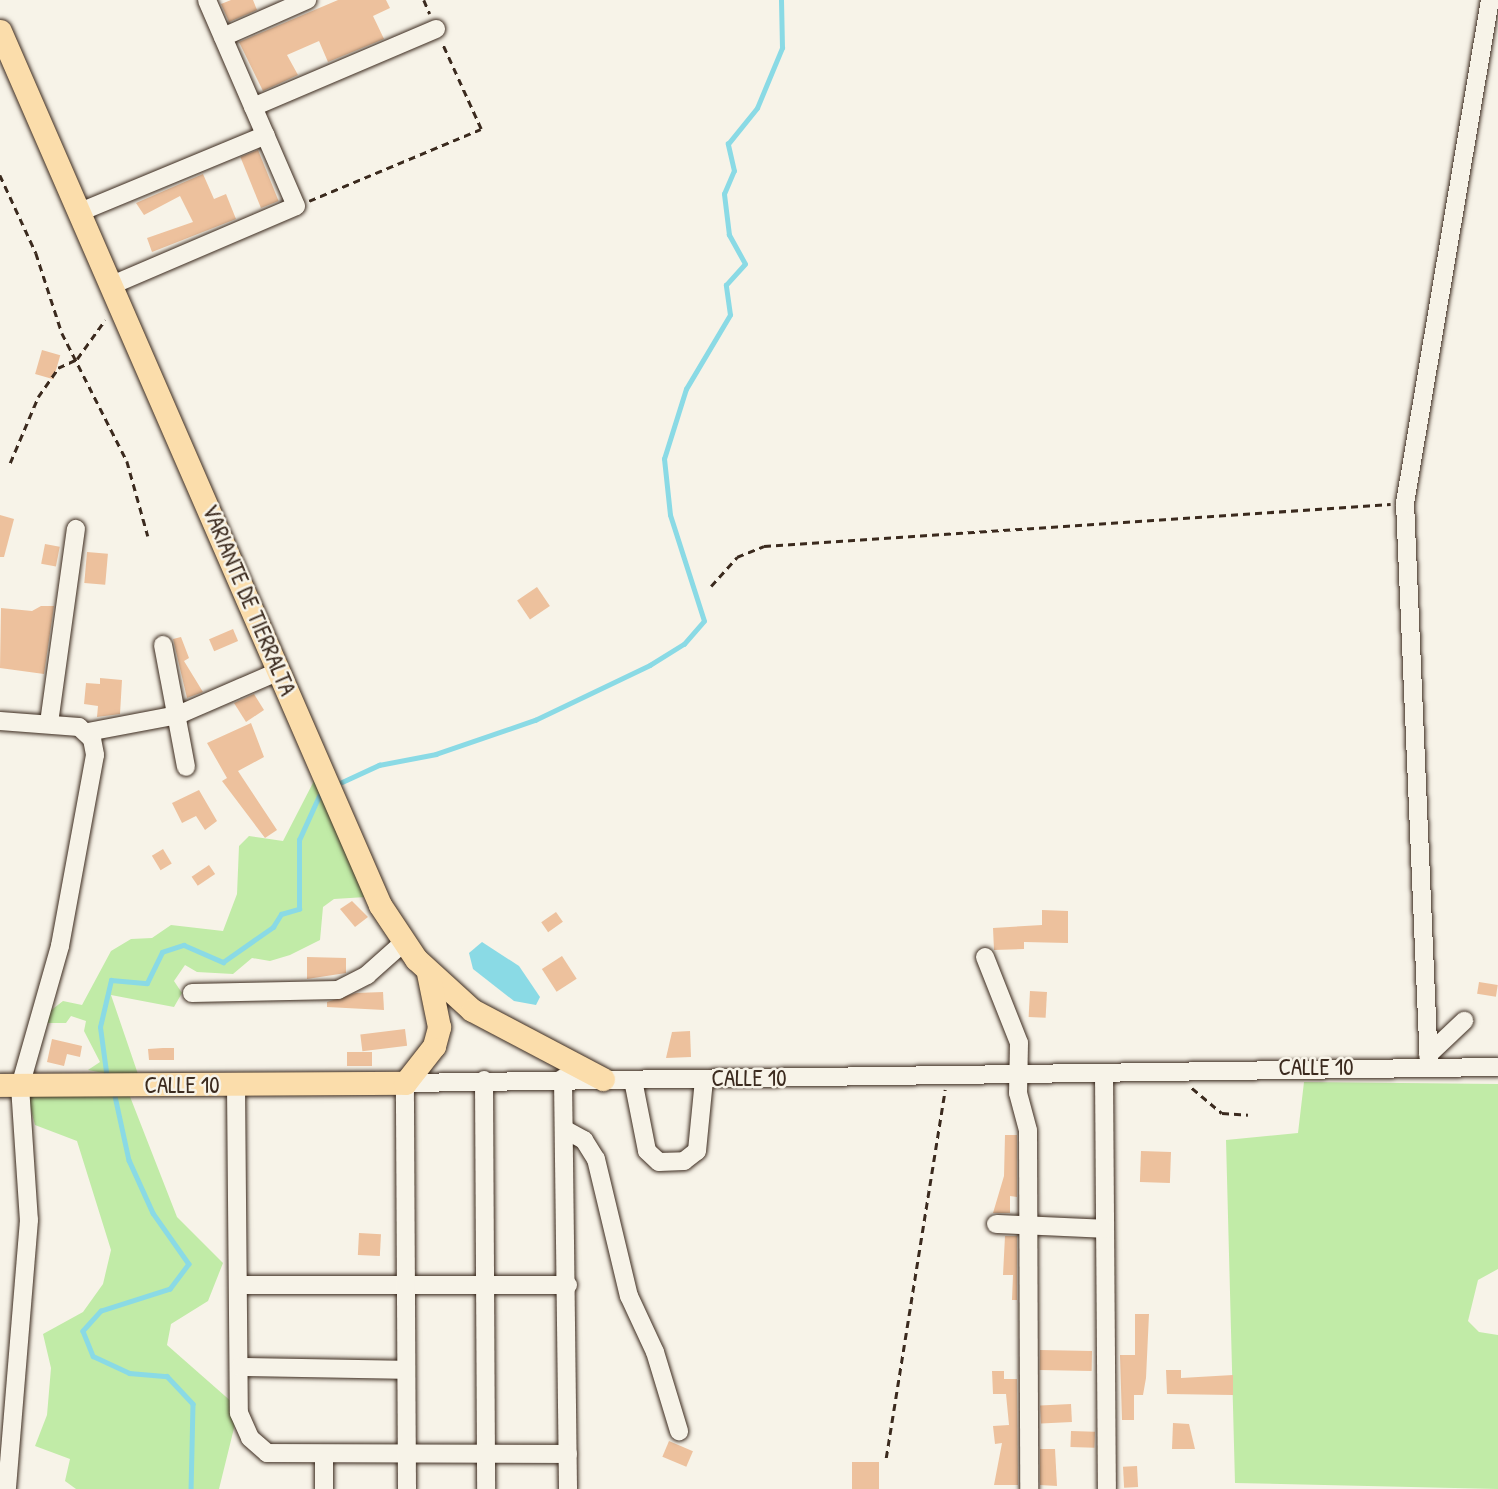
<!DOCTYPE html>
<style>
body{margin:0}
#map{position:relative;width:1498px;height:1489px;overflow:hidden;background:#f7f3e8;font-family:"Patrick Hand",sans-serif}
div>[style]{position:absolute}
.green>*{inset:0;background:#c1eba7}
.water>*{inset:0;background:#8adae5}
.stream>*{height:4.5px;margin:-2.25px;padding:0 2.25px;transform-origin:2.25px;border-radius:2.25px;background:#8adae5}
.building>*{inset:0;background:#edc19d;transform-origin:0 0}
.path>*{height:2.5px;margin-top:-1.25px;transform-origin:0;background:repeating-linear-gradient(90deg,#3b2a1e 0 7px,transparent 0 12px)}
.roads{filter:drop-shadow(0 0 2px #3b2a1e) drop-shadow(0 0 2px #3b2a1e)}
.minor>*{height:18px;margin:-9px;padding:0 9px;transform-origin:9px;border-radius:9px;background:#f7f3e8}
.major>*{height:23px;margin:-11.5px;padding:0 11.5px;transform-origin:11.5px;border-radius:11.5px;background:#fbddab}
span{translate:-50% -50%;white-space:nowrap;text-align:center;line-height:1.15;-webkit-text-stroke:5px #f7f3e8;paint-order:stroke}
.street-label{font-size:23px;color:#3b2a1e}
</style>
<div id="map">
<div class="green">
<div style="clip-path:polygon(316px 777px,366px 897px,334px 899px,323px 907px,320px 940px,290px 955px,270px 961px,252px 958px,233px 974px,197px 972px,185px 965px,174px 981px,182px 993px,174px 1007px,111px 995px,140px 1080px,88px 1070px,100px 1062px,84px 1031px,86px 1021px,71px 1016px,66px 1023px,48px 1023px,45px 1015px,63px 1001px,82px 1005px,111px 951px,131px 939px,152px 938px,171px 925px,223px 931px,237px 894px,239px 846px,249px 836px,283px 841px)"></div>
<div style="clip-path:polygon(1304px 1082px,1498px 1084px,1498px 1269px,1478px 1280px,1468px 1321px,1479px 1332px,1498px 1335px,1498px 1489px,1235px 1483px,1226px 1140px,1298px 1133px)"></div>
<div style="clip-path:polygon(129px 1094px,177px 1217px,223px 1263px,208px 1301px,171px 1324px,167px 1345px,233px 1403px,236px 1420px,219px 1489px,76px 1489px,65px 1481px,70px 1459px,35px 1446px,47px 1415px,51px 1368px,43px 1334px,83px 1312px,103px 1284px,111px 1250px,77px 1141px,35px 1125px,27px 1095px)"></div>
</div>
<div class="water">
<div style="clip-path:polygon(482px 942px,519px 966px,540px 997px,536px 1005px,514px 1001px,473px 969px,469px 953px)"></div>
</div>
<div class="stream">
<div style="left:342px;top:782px;width:41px;rotate:-24.7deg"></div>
<div style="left:379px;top:765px;width:58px;rotate:-10.9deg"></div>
<div style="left:436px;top:754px;width:105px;rotate:-19deg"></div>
<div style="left:535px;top:720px;width:127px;rotate:-25.6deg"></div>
<div style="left:650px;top:665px;width:40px;rotate:-32deg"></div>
<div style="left:684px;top:644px;width:30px;rotate:-49deg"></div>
<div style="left:704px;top:621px;width:111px;rotate:-107.8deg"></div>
<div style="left:670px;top:515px;width:56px;rotate:-96.1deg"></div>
<div style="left:664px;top:459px;width:73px;rotate:-72.6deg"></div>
<div style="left:686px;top:389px;width:86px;rotate:-59.3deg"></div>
<div style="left:730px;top:315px;width:30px;rotate:-98deg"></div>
<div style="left:726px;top:285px;width:28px;rotate:-48deg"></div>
<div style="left:745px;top:264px;width:33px;rotate:-119deg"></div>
<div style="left:729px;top:235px;width:41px;rotate:-97deg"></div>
<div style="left:724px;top:194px;width:25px;rotate:-67deg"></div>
<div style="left:734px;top:171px;width:28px;rotate:-103deg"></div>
<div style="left:728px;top:144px;width:46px;rotate:-51.1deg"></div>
<div style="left:757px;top:108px;width:65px;rotate:-67.4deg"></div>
<div style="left:782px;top:48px;width:48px;rotate:-91.2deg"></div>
<div style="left:107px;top:1079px;width:52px;rotate:-97.7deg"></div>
<div style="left:100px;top:1027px;width:48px;rotate:-76.8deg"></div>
<div style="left:111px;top:980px;width:36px;rotate:5deg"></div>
<div style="left:147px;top:983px;width:34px;rotate:-64deg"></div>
<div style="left:162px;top:952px;width:23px;rotate:-18deg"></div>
<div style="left:184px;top:945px;width:43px;rotate:23.6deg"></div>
<div style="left:223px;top:962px;width:61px;rotate:-35deg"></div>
<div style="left:273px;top:927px;width:15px;rotate:-58deg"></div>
<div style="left:281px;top:914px;width:19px;rotate:-16deg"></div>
<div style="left:299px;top:909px;width:69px;rotate:-90deg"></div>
<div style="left:299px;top:840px;width:48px;rotate:-65.6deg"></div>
<div style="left:115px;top:1096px;width:66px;rotate:77.7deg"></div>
<div style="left:129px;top:1160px;width:58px;rotate:65.6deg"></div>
<div style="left:153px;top:1213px;width:62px;rotate:54.8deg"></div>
<div style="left:189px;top:1264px;width:31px;rotate:127deg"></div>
<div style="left:170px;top:1289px;width:72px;rotate:162.3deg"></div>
<div style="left:101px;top:1311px;width:27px;rotate:132deg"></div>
<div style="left:83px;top:1331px;width:27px;rotate:68deg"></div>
<div style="left:93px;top:1356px;width:40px;rotate:25deg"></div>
<div style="left:129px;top:1373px;width:38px;rotate:5deg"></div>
<div style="left:167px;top:1376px;width:38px;rotate:47deg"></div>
<div style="left:193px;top:1404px;width:85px;rotate:91.3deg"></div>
</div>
<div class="building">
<div style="clip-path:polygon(231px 0,253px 0,257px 10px,229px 22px,221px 4px)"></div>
<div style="clip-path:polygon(338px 0,386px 0,390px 8px,373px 16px,384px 39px,328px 62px,319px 41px,287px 55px,298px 75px,263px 91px,239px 42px)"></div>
<div style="left:258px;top:150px;width:55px;height:19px;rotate:68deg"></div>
<div style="clip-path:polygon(203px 174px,214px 199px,226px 194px,236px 219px,152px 252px,147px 238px,193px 222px,180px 196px,144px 215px,136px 203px)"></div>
<div style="left:42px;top:350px;width:19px;height:25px;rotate:16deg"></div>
<div style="clip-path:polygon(0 515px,14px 519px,4px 557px,0 557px)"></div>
<div style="left:45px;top:544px;width:15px;height:20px;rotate:11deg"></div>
<div style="left:87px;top:552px;width:21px;height:31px;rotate:5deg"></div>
<div style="left:537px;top:587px;width:23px;height:24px;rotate:56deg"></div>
<div style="clip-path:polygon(41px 606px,54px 606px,44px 674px,0 668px,1px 608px,32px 611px)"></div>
<div style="left:233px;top:629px;width:13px;height:26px;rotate:67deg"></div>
<div style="clip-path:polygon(181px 637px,189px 658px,184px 661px,203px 692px,187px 698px,173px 639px)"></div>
<div style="clip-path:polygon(100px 678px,122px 680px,120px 714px,97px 717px,98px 706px,84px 704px,86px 683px,100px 684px)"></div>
<div style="clip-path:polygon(254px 694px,264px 710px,246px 722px,234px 703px)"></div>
<div style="clip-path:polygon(251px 723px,264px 757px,238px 771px,277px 830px,265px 838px,222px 781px,227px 778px,207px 743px)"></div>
<div style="clip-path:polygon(199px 790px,217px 821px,205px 830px,196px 816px,182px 823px,172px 803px)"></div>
<div style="left:163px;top:849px;width:17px;height:13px;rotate:59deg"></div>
<div style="left:209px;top:865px;width:11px;height:21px;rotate:56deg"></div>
<div style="clip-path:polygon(352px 901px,368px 917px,355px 927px,340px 909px)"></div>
<div style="clip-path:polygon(1042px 910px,1068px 911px,1068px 943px,1024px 942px,1024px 949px,994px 950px,993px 928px,1042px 925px)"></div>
<div style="left:556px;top:912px;width:12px;height:18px;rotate:55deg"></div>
<div style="left:562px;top:956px;width:27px;height:24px;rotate:57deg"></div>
<div style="clip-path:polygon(307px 957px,346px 958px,346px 973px,307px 979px)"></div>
<div style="left:1479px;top:982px;width:19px;height:12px;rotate:9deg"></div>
<div style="left:1030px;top:991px;width:17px;height:26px;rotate:3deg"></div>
<div style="clip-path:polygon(383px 992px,384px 1010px,327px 1007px,327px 1002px,356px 993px)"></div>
<div style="left:405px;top:1029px;width:17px;height:45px;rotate:83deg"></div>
<div style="clip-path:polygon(690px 1031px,691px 1057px,666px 1058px,672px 1032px)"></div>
<div style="clip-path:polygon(52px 1039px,82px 1046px,80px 1057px,67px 1054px,64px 1066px,47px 1062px)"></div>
<div style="clip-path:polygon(163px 1048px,174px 1048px,174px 1060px,149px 1060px,148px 1049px)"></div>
<div style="left:372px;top:1052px;width:14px;height:25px;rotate:90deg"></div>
<div style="clip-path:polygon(1005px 1135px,1017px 1135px,1017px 1197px,1010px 1196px,1010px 1213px,993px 1213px,1004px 1176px)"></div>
<div style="left:1141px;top:1151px;width:30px;height:31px;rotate:2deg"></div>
<div style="left:359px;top:1233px;width:22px;height:22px;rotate:3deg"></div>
<div style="clip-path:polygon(1005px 1236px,1017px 1236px,1017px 1300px,1012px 1300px,1013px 1275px,1003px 1275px)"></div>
<div style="clip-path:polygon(1135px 1314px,1149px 1314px,1146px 1378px,1143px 1395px,1134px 1395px,1134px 1420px,1122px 1420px,1120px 1355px,1135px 1355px)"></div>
<div style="left:1040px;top:1350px;width:52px;height:20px;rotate:1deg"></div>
<div style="clip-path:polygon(1166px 1370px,1181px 1370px,1181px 1378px,1233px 1375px,1233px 1395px,1167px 1394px)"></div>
<div style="clip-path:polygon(992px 1371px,1004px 1371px,1004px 1379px,1017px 1379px,1018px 1485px,994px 1485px,1002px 1443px,995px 1444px,993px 1426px,1009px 1425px,1006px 1394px,993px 1394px)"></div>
<div style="left:1071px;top:1404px;width:18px;height:31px;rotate:87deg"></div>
<div style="clip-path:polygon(1173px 1423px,1189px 1424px,1195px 1449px,1172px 1449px)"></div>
<div style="left:1071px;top:1431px;width:24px;height:16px;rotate:2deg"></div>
<div style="left:669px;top:1441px;width:26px;height:17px;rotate:23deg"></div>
<div style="clip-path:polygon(1040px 1449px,1055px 1449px,1057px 1486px,1040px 1485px)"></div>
<div style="left:852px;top:1462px;width:27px;height:27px"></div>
<div style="left:1137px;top:1466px;width:21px;height:14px;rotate:87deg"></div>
</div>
<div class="path">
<div style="left:424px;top:0;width:15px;rotate:67deg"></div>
<div style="left:0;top:175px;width:86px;rotate:65.2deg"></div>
<div style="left:36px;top:253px;width:84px;rotate:72deg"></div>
<div style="left:62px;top:333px;width:144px;rotate:63.1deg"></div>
<div style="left:127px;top:461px;width:78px;rotate:74.4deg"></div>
<div style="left:309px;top:201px;width:186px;rotate:-22.7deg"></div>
<div style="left:481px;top:129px;width:94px;rotate:-114.4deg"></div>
<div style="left:10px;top:463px;width:72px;rotate:-67deg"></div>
<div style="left:38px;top:397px;width:35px;rotate:-55deg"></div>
<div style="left:58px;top:368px;width:21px;rotate:-25deg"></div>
<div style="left:77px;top:359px;width:48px;rotate:-54.3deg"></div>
<div style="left:711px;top:586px;width:39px;rotate:-48deg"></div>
<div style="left:737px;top:557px;width:29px;rotate:-22deg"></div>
<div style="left:764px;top:546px;width:628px;rotate:-3.83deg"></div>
<div style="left:1192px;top:1088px;width:39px;rotate:40deg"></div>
<div style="left:1222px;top:1113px;width:26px;rotate:4deg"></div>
<div style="left:886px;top:1458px;width:373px;rotate:-80.9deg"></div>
</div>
<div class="roads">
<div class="minor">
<div style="left:223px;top:37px;width:92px;rotate:-23.8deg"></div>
<div style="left:253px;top:107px;width:199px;rotate:-23.1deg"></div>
<div style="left:80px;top:212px;width:201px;rotate:-22.5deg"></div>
<div style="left:112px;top:285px;width:200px;rotate:-23.2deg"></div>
<div style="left:296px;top:206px;width:224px;rotate:-113.4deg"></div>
<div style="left:163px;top:645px;width:124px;rotate:79.3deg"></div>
<div style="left:0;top:721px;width:79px;rotate:4.3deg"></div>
<div style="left:79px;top:727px;width:18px;rotate:43deg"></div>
<div style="left:92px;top:739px;width:16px;rotate:79deg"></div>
<div style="left:95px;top:755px;width:194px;rotate:100.4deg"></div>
<div style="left:60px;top:946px;width:146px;rotate:105.9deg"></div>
<div style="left:20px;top:1086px;width:134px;rotate:86.2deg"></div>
<div style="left:29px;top:1220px;width:270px;rotate:94.7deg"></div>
<div style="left:49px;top:723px;width:196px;rotate:-82.1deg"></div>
<div style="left:88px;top:732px;width:92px;rotate:-10.7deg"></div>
<div style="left:178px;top:715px;width:110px;rotate:-23.5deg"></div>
<div style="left:985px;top:957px;width:92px;rotate:68.4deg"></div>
<div style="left:1019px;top:1043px;width:50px;rotate:91.1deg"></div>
<div style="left:1018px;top:1093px;width:39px;rotate:75deg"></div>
<div style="left:1028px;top:1131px;width:358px;rotate:89.8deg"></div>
<div style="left:192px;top:993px;width:146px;rotate:-1.2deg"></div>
<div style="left:338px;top:990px;width:33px;rotate:-27deg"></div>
<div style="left:367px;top:975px;width:50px;rotate:-41.7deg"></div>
<div style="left:1428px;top:1055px;width:50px;rotate:-43.4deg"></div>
<div style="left:1429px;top:1066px;width:564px;rotate:-92.44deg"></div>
<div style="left:1405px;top:503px;width:510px;rotate:-80.41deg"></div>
<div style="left:1104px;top:1073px;width:416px;rotate:89.6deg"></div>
<div style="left:563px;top:1078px;width:411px;rotate:89.3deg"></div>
<div style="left:484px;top:1080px;width:409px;rotate:89.7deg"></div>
<div style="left:633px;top:1080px;width:72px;rotate:78.8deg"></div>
<div style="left:647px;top:1151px;width:16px;rotate:43deg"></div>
<div style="left:659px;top:1162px;width:25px;rotate:-2deg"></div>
<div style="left:684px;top:1161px;width:16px;rotate:-38deg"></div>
<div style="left:697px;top:1151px;width:72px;rotate:-84.4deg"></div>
<div style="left:236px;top:1085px;width:328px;rotate:89.5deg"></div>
<div style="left:239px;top:1413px;width:27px;rotate:66deg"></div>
<div style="left:250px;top:1438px;width:23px;rotate:41deg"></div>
<div style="left:267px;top:1453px;width:301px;rotate:0.2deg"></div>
<div style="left:564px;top:1129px;width:23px;rotate:29deg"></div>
<div style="left:584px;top:1140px;width:22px;rotate:58deg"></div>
<div style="left:596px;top:1159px;width:141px;rotate:76.5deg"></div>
<div style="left:629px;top:1296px;width:62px;rotate:65.1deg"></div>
<div style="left:655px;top:1352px;width:83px;rotate:73.1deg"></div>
<div style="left:996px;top:1224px;width:109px;rotate:2.6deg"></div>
<div style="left:240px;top:1285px;width:328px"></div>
<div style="left:240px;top:1367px;width:166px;rotate:1deg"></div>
<div style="left:324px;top:1456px;width:33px;rotate:90deg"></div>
<div style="left:407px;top:1489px;width:406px;rotate:-90.3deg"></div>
<div style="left:405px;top:1083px;width:1093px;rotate:-0.84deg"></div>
</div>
<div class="major">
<div style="left:0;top:31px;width:953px;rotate:66.5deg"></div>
<div style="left:380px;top:905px;width:65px;rotate:56.3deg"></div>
<div style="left:416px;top:959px;width:76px;rotate:42.3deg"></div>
<div style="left:472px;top:1010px;width:148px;rotate:27.8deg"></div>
<div style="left:0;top:1085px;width:405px;rotate:-0.3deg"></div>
<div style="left:405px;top:1083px;width:47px;rotate:-51.9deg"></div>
<div style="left:434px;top:1046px;width:20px;rotate:-75deg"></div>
<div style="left:439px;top:1027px;width:55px;rotate:-101.5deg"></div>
</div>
</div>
<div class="street-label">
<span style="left:249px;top:600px;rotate:67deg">VARIANTE DE TIERRALTA</span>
<span style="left:1316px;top:1067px">CALLE 10</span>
<span style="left:749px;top:1078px">CALLE 10</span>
<span style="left:182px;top:1085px">CALLE 10</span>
</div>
</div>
